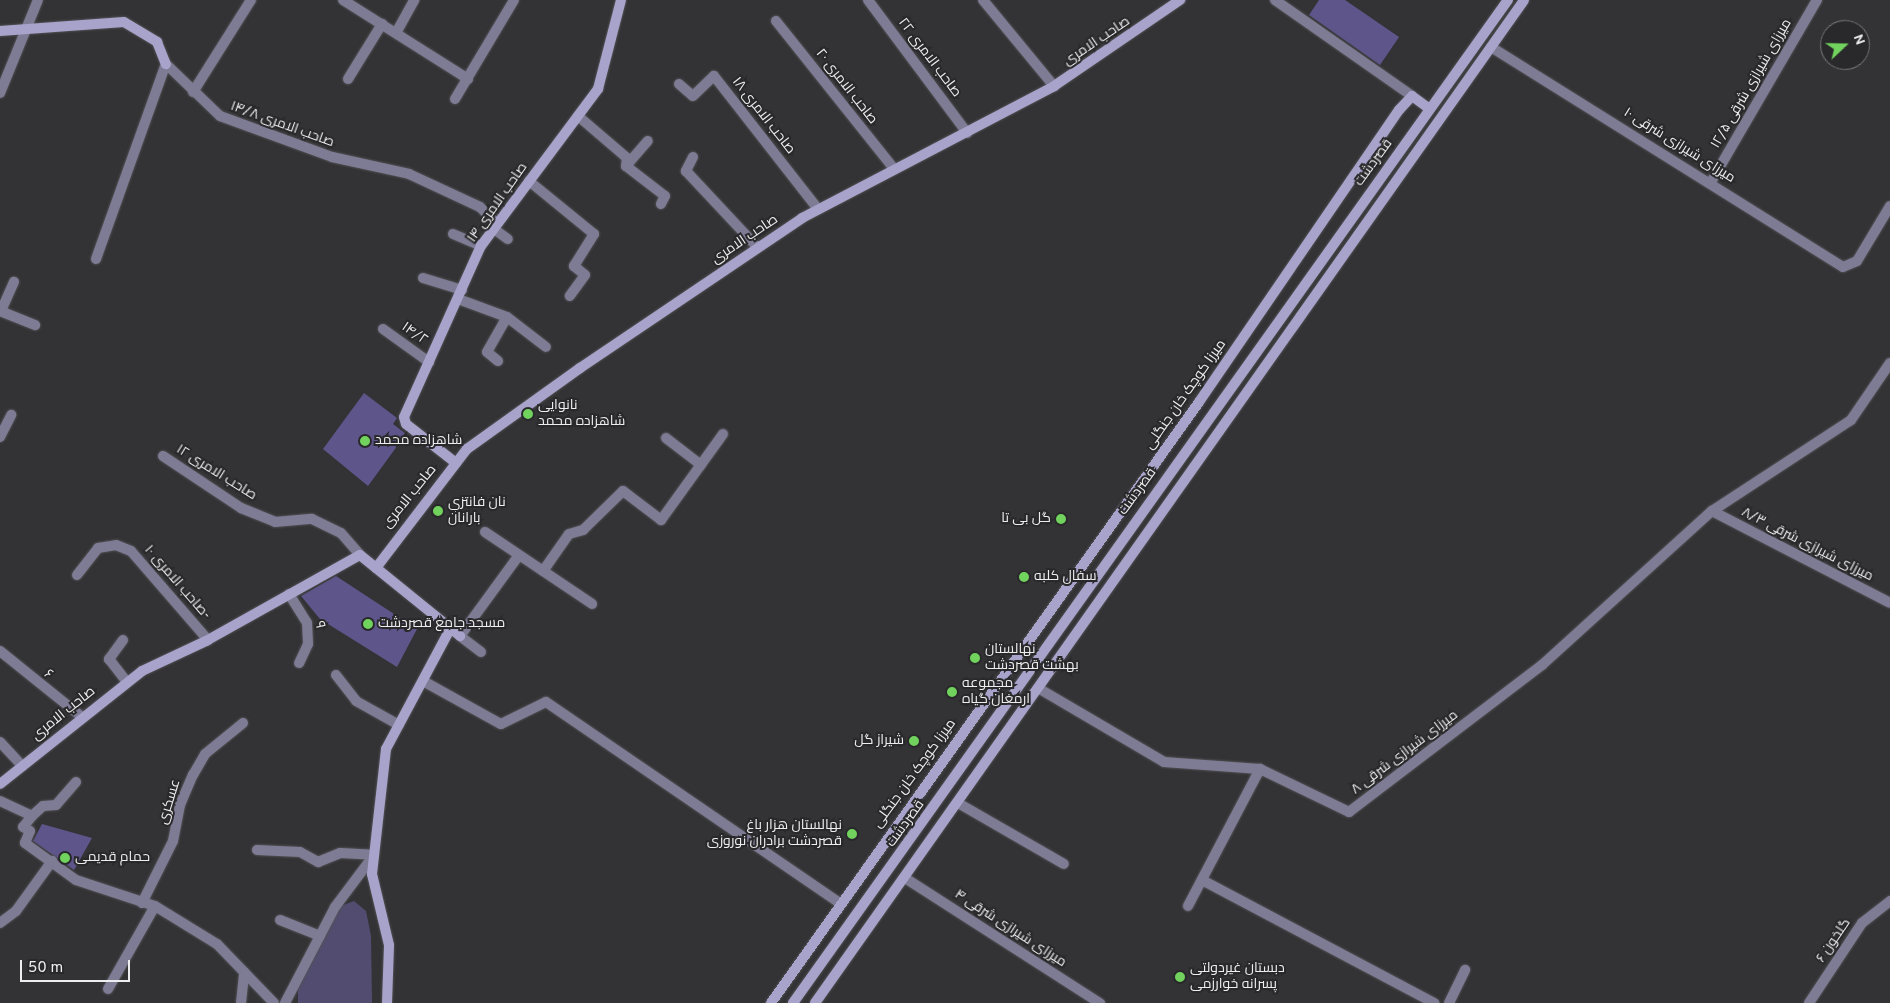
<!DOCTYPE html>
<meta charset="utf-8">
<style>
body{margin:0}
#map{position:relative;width:1890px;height:1003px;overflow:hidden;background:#333336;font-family:Overpass,Cairo,sans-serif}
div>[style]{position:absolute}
.green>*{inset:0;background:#524d70}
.building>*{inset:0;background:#5e558a}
.roads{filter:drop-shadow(0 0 1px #515154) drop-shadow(0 0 1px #515154)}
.street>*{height:10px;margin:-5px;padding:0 5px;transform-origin:5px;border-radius:5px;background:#7e7b94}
.secondary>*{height:10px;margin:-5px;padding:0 5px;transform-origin:5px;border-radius:5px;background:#a8a3cb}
.dots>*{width:14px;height:14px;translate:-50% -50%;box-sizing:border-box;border:2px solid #29292b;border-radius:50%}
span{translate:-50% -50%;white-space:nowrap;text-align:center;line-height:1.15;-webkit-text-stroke:4px #29292b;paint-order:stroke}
.street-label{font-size:14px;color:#eeeef0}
.poi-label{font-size:14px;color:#eeeef0}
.left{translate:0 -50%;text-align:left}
.right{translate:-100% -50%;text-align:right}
.north{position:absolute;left:1820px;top:20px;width:50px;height:50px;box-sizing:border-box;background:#29292b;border:1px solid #78787a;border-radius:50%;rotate:69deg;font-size:14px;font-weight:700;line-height:20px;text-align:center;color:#eeeef0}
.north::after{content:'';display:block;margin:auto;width:18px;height:22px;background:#71d35e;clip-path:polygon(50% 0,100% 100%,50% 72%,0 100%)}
.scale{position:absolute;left:20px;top:960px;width:110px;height:22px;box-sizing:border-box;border:2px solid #eeeef0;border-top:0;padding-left:6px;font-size:15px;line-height:18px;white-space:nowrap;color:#eeeef0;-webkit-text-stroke:4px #29292b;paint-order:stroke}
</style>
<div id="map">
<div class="green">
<div style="clip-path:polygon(354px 901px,366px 911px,371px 936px,372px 1003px,298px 1003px,298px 989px,341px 906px)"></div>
</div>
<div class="building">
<div style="clip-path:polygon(1319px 0,1345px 0,1399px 37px,1380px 65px,1309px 15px)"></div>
<div style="clip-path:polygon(364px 393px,397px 418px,393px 424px,406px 434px,368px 486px,323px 449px)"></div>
<div style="clip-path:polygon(336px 576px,417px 629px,397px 667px,320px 619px,301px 596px)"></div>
<div style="clip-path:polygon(42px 824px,92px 838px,74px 870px,33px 841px)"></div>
</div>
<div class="roads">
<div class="street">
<div style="left:343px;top:0;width:148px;rotate:32.3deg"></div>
<div style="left:868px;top:0;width:166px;rotate:53.3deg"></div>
<div style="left:983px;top:0;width:112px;rotate:50.5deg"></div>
<div style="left:1275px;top:0;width:167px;rotate:35deg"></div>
<div style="left:776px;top:21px;width:189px;rotate:51.4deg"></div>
<div style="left:396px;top:33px;width:38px;rotate:-61deg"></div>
<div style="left:1491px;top:47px;width:415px;rotate:32deg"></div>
<div style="left:1843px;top:267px;width:15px;rotate:-23deg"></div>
<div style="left:1857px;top:261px;width:64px;rotate:-59deg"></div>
<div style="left:348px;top:79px;width:65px;rotate:-58.3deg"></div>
<div style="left:679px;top:84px;width:18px;rotate:41deg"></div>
<div style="left:693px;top:96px;width:29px;rotate:-44deg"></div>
<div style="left:714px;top:76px;width:169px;rotate:52deg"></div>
<div style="left:193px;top:92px;width:109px;rotate:-57.8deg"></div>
<div style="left:0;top:93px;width:100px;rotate:-67.8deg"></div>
<div style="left:455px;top:99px;width:115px;rotate:-59.2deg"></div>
<div style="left:578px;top:116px;width:65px;rotate:40.6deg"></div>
<div style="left:627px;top:158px;width:8px;rotate:97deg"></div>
<div style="left:626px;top:166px;width:49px;rotate:37.6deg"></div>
<div style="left:665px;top:196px;width:9px;rotate:117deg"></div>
<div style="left:693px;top:157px;width:16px;rotate:117deg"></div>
<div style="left:686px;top:171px;width:105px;rotate:46.9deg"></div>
<div style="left:626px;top:166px;width:33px;rotate:-49deg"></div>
<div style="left:529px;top:181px;width:84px;rotate:39.2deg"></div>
<div style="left:594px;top:234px;width:38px;rotate:122deg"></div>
<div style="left:574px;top:266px;width:14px;rotate:39deg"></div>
<div style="left:585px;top:275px;width:26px;rotate:126deg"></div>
<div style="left:1711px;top:182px;width:211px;rotate:-59.8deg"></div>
<div style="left:494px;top:229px;width:17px;rotate:36deg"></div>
<div style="left:453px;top:234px;width:30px;rotate:23deg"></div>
<div style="left:96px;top:259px;width:207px;rotate:-70.3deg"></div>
<div style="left:166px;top:64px;width:75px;rotate:43.9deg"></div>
<div style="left:220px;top:116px;width:119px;rotate:20.1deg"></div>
<div style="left:332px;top:157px;width:79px;rotate:12.4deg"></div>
<div style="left:409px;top:174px;width:78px;rotate:24.9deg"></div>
<div style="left:480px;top:207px;width:24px;rotate:45deg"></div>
<div style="left:423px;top:278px;width:41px;rotate:17.1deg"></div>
<div style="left:458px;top:299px;width:52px;rotate:20.2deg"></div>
<div style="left:507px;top:317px;width:49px;rotate:37.6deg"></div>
<div style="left:0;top:311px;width:38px;rotate:22deg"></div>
<div style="left:1px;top:311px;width:32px;rotate:-66deg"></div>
<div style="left:383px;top:329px;width:57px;rotate:35.7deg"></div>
<div style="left:498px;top:361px;width:14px;rotate:-141deg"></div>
<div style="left:487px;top:352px;width:40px;rotate:-60.3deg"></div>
<div style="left:0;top:437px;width:25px;rotate:-63deg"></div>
<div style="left:666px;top:438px;width:44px;rotate:37.6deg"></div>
<div style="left:163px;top:456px;width:94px;rotate:33.7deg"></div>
<div style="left:241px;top:508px;width:37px;rotate:22deg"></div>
<div style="left:275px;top:522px;width:37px;rotate:-5deg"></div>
<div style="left:312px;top:519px;width:32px;rotate:26deg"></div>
<div style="left:341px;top:533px;width:29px;rotate:49deg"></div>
<div style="left:1712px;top:511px;width:200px;rotate:27.3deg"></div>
<div style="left:485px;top:532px;width:129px;rotate:33.9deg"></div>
<div style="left:543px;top:571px;width:45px;rotate:-54.9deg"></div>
<div style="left:569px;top:534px;width:15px;rotate:-16deg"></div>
<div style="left:583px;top:530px;width:56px;rotate:-44.3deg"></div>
<div style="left:623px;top:491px;width:48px;rotate:37.3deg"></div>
<div style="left:661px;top:520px;width:106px;rotate:-54.2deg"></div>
<div style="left:77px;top:575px;width:34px;rotate:-52deg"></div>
<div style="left:98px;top:548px;width:18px;rotate:-9deg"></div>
<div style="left:116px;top:545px;width:16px;rotate:22deg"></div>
<div style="left:131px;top:551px;width:118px;rotate:49.1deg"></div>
<div style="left:289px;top:594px;width:34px;rotate:58deg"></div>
<div style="left:307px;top:623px;width:21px;rotate:87deg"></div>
<div style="left:308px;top:644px;width:21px;rotate:115deg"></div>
<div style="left:123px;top:640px;width:24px;rotate:126deg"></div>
<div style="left:109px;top:659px;width:29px;rotate:52deg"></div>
<div style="left:0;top:651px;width:105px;rotate:38.8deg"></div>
<div style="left:481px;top:652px;width:26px;rotate:-143deg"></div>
<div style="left:460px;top:636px;width:100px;rotate:-53.9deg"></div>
<div style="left:336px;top:675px;width:33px;rotate:52deg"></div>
<div style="left:356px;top:701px;width:49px;rotate:29.2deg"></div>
<div style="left:423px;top:681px;width:89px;rotate:28.9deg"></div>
<div style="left:501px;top:724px;width:50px;rotate:-26.1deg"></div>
<div style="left:546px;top:702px;width:356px;rotate:34.4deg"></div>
<div style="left:1038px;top:688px;width:146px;rotate:30.4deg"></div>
<div style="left:1164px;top:762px;width:96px;rotate:4.2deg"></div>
<div style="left:1260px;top:769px;width:99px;rotate:25.8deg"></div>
<div style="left:1349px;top:812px;width:243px;rotate:-37.3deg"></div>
<div style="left:1542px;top:665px;width:229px;rotate:-42.2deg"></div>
<div style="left:1712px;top:511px;width:166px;rotate:-33.2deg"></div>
<div style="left:1851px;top:420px;width:69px;rotate:-55.6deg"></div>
<div style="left:0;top:742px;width:33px;rotate:47deg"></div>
<div style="left:76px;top:782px;width:30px;rotate:131deg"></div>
<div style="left:56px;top:805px;width:13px;rotate:176deg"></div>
<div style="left:43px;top:806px;width:15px;rotate:138deg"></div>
<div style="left:32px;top:816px;width:14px;rotate:129deg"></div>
<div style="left:23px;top:827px;width:8px;rotate:30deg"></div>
<div style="left:30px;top:831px;width:13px;rotate:113deg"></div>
<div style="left:25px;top:843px;width:63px;rotate:36deg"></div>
<div style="left:76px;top:880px;width:83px;rotate:18.2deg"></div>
<div style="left:155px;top:906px;width:73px;rotate:31.5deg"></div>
<div style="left:217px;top:944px;width:82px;rotate:46deg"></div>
<div style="left:0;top:801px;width:35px;rotate:25deg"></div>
<div style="left:958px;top:803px;width:122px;rotate:29.9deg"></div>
<div style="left:257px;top:850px;width:43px;rotate:2.7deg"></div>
<div style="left:300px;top:852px;width:21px;rotate:29deg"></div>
<div style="left:318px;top:862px;width:24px;rotate:-22deg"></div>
<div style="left:340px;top:853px;width:34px;rotate:3deg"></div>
<div style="left:905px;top:878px;width:232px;rotate:32.7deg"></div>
<div style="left:1202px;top:880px;width:263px;rotate:27.9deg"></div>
<div style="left:142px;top:903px;width:69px;rotate:-63.4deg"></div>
<div style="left:173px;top:841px;width:37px;rotate:-79deg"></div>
<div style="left:180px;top:805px;width:33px;rotate:-67deg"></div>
<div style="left:193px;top:775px;width:24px;rotate:-60deg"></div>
<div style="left:205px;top:754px;width:49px;rotate:-39.2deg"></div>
<div style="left:1188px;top:906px;width:155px;rotate:-62.3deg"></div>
<div style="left:280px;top:920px;width:43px;rotate:21.8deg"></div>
<div style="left:0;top:923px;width:20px;rotate:-37deg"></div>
<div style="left:16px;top:911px;width:62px;rotate:-54.2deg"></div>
<div style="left:108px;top:989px;width:95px;rotate:-60.5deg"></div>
<div style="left:241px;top:1003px;width:31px;rotate:-84deg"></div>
<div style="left:285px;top:1003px;width:108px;rotate:-62.5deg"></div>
<div style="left:335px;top:907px;width:65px;rotate:-53.1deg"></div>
<div style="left:1449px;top:1003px;width:37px;rotate:-64deg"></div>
<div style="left:1809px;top:1003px;width:96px;rotate:-56.5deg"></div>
<div style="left:1862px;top:923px;width:36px;rotate:-38deg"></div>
</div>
<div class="secondary">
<div style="left:0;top:31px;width:124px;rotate:-4.2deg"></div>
<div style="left:124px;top:22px;width:39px;rotate:31deg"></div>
<div style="left:157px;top:42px;width:24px;rotate:68deg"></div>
<div style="left:456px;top:463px;width:63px;rotate:-142deg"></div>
<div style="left:406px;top:424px;width:7px;rotate:-106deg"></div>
<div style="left:404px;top:417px;width:188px;rotate:-65.8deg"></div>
<div style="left:481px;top:246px;width:196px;rotate:-53.3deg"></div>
<div style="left:598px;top:89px;width:92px;rotate:-75.5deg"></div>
<div style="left:376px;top:568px;width:150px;rotate:-52.6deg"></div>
<div style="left:467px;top:449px;width:139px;rotate:-35.6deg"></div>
<div style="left:580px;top:368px;width:268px;rotate:-34deg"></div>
<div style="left:802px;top:218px;width:284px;rotate:-27.6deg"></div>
<div style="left:1054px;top:86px;width:153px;rotate:-34.3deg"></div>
<div style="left:0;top:784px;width:181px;rotate:-38.5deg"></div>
<div style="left:142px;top:671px;width:71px;rotate:-25.1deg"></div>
<div style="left:206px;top:641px;width:176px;rotate:-29.2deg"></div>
<div style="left:360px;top:555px;width:129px;rotate:39deg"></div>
<div style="left:387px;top:1003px;width:58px;rotate:-88deg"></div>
<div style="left:389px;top:945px;width:73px;rotate:-103.5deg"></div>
<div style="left:372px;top:874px;width:126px;rotate:-83.6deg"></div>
<div style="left:386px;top:749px;width:136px;rotate:-61.9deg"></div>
<div style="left:771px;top:1003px;width:738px;rotate:-54.54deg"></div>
<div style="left:1199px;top:402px;width:354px;rotate:-55.6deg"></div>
<div style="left:1399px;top:110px;width:19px;rotate:-47deg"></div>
<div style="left:1412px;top:96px;width:22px;rotate:36deg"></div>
<div style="left:793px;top:1003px;width:1232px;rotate:-54.52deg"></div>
<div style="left:815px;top:1003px;width:1228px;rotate:-54.74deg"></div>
</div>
</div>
<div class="dots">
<div style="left:528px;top:414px;background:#71d35e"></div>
<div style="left:365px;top:441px;background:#71d35e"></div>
<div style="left:438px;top:511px;background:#71d35e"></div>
<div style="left:1061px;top:519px;background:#71d35e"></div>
<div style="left:1024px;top:577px;background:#71d35e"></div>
<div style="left:368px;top:624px;background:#71d35e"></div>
<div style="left:975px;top:658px;background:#71d35e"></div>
<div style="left:952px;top:692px;background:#71d35e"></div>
<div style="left:914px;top:741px;background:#71d35e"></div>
<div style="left:852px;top:834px;background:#71d35e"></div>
<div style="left:65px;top:858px;background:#71d35e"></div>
<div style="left:1180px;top:977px;background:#71d35e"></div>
</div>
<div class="street-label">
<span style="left:1097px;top:42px;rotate:-34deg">صاحب الامری</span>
<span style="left:929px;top:58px;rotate:53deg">۲۲ صاحب الامری</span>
<span style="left:1752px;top:84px;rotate:-60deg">۱۲/۵ میرزای شیرازی شرقی</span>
<span style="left:846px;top:87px;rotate:52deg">۲۰ صاحب الامری</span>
<span style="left:763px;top:116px;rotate:52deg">۱۸ صاحب الامری</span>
<span style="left:282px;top:125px;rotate:20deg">صاحب الامری ۱۴/۸</span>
<span style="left:1679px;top:146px;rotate:32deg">۱۰ میرزای شیرازی شرقی</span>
<span style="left:1374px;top:163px;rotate:-54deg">قصردشت</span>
<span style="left:498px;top:203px;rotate:-55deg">۱۴ صاحب الامری</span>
<span style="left:745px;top:240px;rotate:-34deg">صاحب الامری</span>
<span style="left:414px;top:334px;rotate:35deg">۱۴/۲</span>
<span style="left:1186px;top:395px;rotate:-55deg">میرزا کوچک خان جنگلی</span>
<span style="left:216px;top:473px;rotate:32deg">۱۲ صاحب الامری</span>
<span style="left:1138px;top:492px;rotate:-54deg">قصردشت</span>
<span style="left:410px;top:497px;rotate:-51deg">صاحب الامری</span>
<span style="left:1807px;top:545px;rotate:27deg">۸/۳ میرزای شیرازی شرقی</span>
<span style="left:177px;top:583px;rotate:49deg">۱۰ صاحب الامری-</span>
<span style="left:319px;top:625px;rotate:78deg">۹</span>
<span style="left:48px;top:675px;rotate:39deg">۶</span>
<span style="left:64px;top:714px;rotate:-39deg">صاحب الامری</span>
<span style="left:1405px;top:753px;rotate:-37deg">۸ میرزای شیرازی شرقی</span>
<span style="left:915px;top:774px;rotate:-54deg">میرزا کوچک خان جنگلی</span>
<span style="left:170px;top:802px;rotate:-73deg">عسکری</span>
<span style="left:906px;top:824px;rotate:-54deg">قصردشت</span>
<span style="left:1010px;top:929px;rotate:33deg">۴ میرزای شیرازی شرقی</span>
<span style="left:1834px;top:941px;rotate:-56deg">۶ گلخون</span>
</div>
<div class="poi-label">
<span class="left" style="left:538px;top:414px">نانوایی<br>شاهزاده محمد</span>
<span class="left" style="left:375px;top:441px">شاهزاده محمد</span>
<span class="left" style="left:448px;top:511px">نان فانتزي<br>بارانان</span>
<span class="right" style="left:1051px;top:519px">گل بی تا</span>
<span class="left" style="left:1034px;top:577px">سفال کلبه</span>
<span class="left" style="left:378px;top:624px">مسجد جامع قصردشت</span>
<span class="left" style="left:985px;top:658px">نهالستان<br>بهشت قصردشت</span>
<span class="left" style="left:962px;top:692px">مجموعه<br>ارمغان گیاه</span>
<span class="right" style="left:904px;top:741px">شیراز گل</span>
<span class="right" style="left:842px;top:834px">نهالستان هزار باغ<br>قصردشت برادران نوروزی</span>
<span class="left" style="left:75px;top:858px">حمام قدیمی</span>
<span class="left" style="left:1190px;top:977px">دبستان غیردولتی<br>پسرانه خوارزمی</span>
</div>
<div class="north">N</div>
<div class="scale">50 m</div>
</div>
